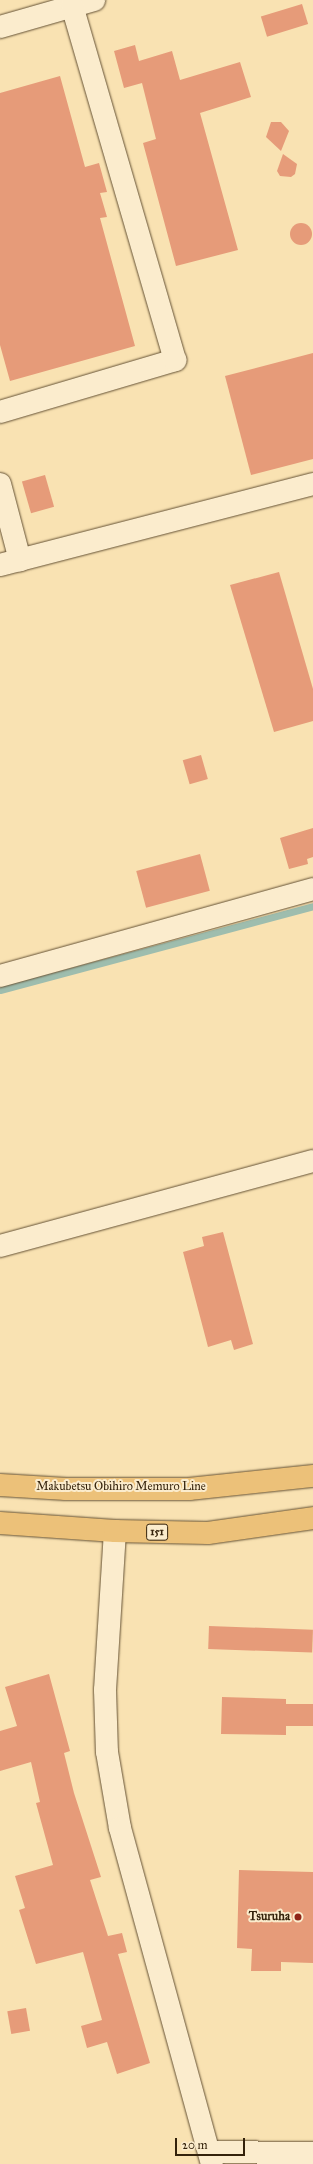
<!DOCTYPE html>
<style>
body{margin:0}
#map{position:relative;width:313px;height:2164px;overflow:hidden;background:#f9e2b2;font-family:"IM FELL Great Primer",serif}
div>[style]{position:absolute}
.stream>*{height:7px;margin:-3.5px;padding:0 3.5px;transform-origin:3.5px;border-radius:3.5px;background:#9ebdae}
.building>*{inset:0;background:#e69b79;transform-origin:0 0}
.round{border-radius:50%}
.roads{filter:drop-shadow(0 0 1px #655235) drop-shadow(0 0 1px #655235)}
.minor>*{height:22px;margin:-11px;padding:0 11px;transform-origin:11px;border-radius:11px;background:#fbeccd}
.primary>*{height:22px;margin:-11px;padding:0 11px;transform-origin:11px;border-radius:11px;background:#ecc179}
.dots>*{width:11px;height:11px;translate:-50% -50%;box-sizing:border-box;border:2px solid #fbeccd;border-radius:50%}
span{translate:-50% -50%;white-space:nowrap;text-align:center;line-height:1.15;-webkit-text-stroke:4px #fbeccd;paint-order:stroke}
.shield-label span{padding:1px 3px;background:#fbeccd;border:1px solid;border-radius:3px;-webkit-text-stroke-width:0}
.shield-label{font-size:11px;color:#34220b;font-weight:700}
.street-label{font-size:12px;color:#34220b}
.poi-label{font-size:12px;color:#34220b;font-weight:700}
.right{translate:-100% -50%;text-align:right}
.scale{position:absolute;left:175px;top:2138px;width:70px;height:18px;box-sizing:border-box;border:2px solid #34220b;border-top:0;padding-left:5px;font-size:12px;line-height:14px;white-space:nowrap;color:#34220b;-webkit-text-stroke:3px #fbeccd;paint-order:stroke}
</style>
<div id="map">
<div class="stream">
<div style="left:0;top:990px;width:324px;rotate:-15deg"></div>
</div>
<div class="building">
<div style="left:302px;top:4px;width:21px;height:43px;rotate:73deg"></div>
<div style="clip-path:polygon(135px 45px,139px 61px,172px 51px,180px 80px,240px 62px,251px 97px,200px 113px,238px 250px,176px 266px,143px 143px,156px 139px,142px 83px,124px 88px,114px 51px)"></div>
<div style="clip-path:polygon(60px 76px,85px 167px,99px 163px,107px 192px,100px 193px,107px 217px,100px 218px,135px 346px,10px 381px,0 345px,0 93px)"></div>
<div style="clip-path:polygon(271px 122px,281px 122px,289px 131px,281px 151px,266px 137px)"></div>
<div style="clip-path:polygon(283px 154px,297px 164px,295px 174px,291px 177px,280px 176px,277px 171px)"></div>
<div class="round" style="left:290px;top:223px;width:22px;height:22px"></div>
<div style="clip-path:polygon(313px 353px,313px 459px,251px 475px,225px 376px)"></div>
<div style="left:45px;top:475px;width:33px;height:24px;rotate:74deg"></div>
<div style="clip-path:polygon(279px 572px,313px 689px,313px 721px,274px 732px,230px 585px)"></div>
<div style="left:201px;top:755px;width:25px;height:19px;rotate:74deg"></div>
<div style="clip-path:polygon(313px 828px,313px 857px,307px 859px,308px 864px,289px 869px,280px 838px)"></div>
<div style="left:200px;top:854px;width:38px;height:66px;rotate:75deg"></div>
<div style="clip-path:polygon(223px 1232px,253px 1344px,234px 1350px,231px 1340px,208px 1347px,183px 1252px,204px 1246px,202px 1237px)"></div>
<div style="left:209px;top:1626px;width:104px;height:23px;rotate:2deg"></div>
<div style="clip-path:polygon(49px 1674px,70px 1751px,64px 1753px,74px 1793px,101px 1877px,90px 1880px,108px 1936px,122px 1933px,127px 1952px,118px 1954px,150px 2063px,117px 2074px,107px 2042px,87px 2048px,81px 2026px,102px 2020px,83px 1952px,36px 1964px,19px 1910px,25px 1908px,15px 1876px,53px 1865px,36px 1803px,40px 1802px,31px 1762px,0 1771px,0 1731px,17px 1726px,5px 1687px)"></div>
<div style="clip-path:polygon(222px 1697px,286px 1699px,286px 1704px,313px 1704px,313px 1726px,286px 1726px,286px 1735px,221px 1734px)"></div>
<div style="clip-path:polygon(239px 1870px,313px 1872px,313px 1963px,281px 1962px,281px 1971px,251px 1971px,252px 1949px,237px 1948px)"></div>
<div style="left:26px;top:2008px;width:23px;height:19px;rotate:80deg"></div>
</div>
<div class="roads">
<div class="minor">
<div style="left:0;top:27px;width:98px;rotate:-16deg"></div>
<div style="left:0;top:412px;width:183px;rotate:-16.5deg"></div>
<div style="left:175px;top:360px;width:369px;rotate:-106.2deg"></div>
<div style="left:0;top:484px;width:79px;rotate:75.3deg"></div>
<div style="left:0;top:565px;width:323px;rotate:-14.5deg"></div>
<div style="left:0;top:976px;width:325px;rotate:-15.5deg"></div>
<div style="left:0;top:1246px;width:324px;rotate:-15.2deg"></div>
<div style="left:115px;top:1531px;width:159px;rotate:93.6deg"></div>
<div style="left:105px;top:1690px;width:62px;rotate:88.2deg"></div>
<div style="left:107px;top:1752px;width:77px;rotate:80.3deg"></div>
<div style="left:120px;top:1828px;width:348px;rotate:74.7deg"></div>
<div style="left:209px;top:2152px;width:104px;rotate:0.6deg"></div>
</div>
<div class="primary">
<div style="left:0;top:1485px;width:66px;rotate:3.5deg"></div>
<div style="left:66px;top:1489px;width:123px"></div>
<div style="left:189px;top:1489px;width:125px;rotate:-6deg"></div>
<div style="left:0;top:1523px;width:115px;rotate:4deg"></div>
<div style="left:115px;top:1531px;width:93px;rotate:1.2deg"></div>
<div style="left:208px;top:1533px;width:106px;rotate:-8.1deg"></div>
</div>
</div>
<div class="dots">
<div style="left:298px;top:1917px;background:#8f2418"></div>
</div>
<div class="shield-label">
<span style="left:157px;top:1532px">151</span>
</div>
<div class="street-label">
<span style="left:121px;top:1487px">Makubetsu Obihiro Memuro Line</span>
</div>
<div class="poi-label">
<span class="right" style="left:290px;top:1917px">Tsuruha</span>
</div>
<div class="scale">20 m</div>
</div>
